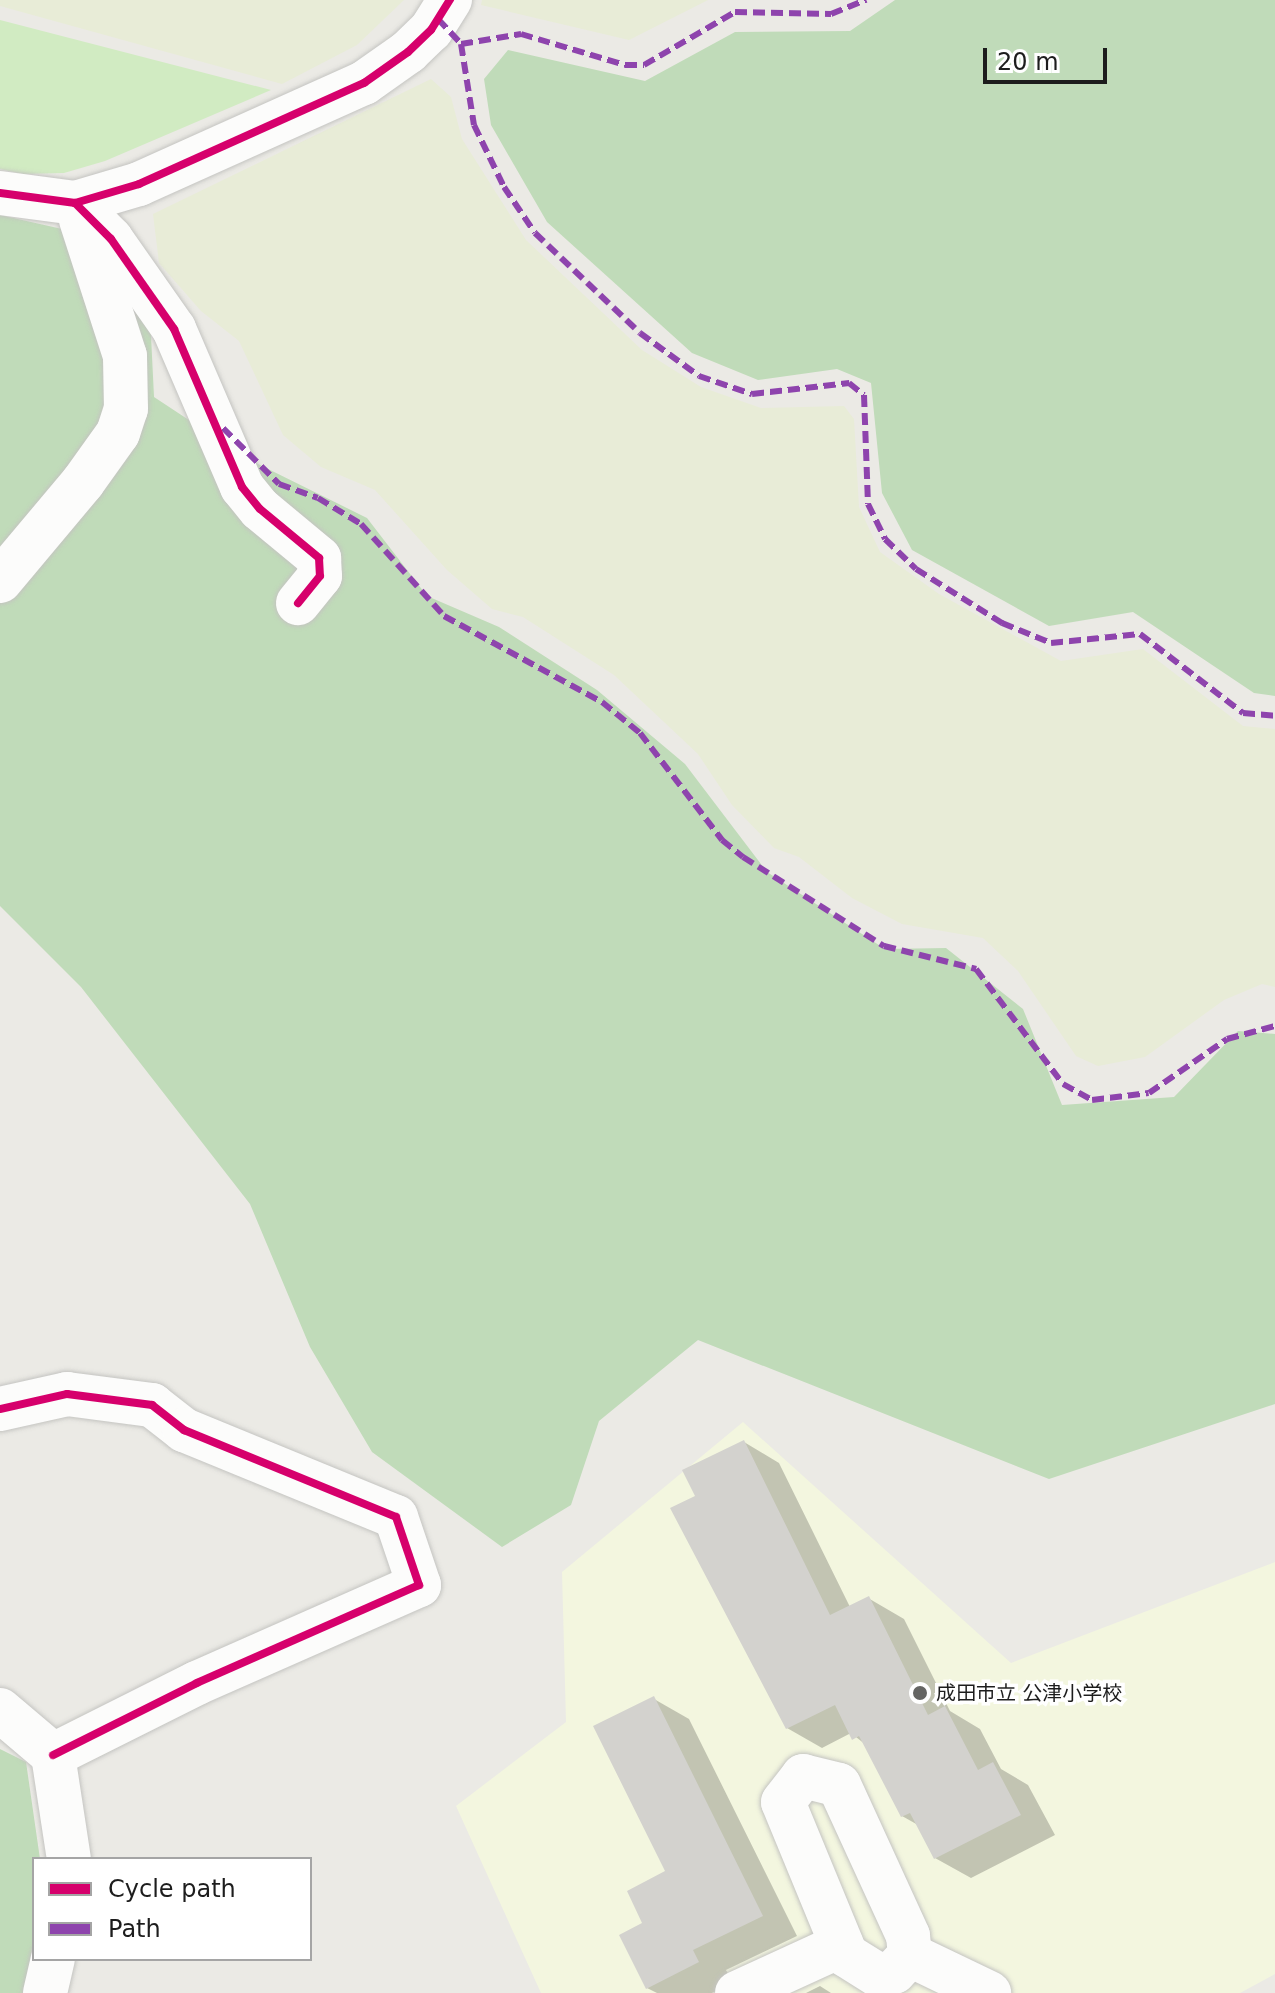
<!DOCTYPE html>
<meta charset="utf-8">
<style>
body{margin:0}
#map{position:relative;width:1275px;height:1993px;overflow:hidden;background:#ebeae5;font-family:"DejaVu Sans","Noto Sans JP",sans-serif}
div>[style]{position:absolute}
.education>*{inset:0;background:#f3f6df}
.farmland>*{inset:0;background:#e8ecd7}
.grass>*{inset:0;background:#d1ebc2}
.forest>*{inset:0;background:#c0dbb9}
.shadow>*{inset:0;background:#0003}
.building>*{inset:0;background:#d3d2ce}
.roads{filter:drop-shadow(0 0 2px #c4c4c1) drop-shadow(0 0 2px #c4c4c1)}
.minor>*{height:44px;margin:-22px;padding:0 22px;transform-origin:22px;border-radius:22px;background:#fcfcfb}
.quiet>*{height:6px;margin-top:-3px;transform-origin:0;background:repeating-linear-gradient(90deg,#8e44ad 0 12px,transparent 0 18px)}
.cycleway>*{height:8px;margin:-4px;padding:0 4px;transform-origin:4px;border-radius:4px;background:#d6006c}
.dots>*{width:22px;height:22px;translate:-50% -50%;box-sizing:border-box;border:4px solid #fff;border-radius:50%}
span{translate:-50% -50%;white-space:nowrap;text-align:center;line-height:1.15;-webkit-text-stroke:7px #fff;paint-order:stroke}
.poi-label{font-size:20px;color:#1d1d1d}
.left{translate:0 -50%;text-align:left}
.legend{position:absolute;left:32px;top:1857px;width:280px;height:104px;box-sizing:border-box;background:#fff;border:2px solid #a5a5a5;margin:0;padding:10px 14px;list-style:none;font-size:24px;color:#1d1d1d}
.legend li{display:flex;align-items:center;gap:16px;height:40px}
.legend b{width:40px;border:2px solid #a5a5a5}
.scale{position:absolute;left:983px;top:48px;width:124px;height:36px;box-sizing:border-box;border:4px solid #1d1d1d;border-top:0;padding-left:10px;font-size:24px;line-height:28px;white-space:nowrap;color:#1d1d1d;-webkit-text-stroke:6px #fff;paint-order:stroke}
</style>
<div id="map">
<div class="education">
<div style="clip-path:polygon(743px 1422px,1011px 1663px,1275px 1562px,1275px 1974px,1240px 1993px,541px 1993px,456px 1806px,566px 1722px,562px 1572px)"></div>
</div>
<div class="farmland">
<div style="clip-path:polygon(0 0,404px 0,357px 45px,282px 84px,0 6px)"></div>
<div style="clip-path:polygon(482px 0,708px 0,629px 40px,481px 5px)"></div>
<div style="clip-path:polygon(431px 79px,451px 97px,462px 139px,526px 240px,642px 350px,701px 387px,761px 408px,844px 406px,854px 419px,859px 507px,880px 552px,939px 594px,1061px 661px,1143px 649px,1243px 726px,1275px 729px,1275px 987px,1262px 984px,1224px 1000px,1145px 1057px,1098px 1066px,1076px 1056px,1018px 971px,983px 938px,902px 924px,852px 898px,799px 857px,774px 848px,732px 805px,698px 754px,614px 675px,523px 617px,492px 609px,447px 570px,375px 490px,321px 467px,283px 435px,239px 341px,201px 311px,159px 263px,153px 214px)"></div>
</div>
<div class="grass">
<div style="clip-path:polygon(0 20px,271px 90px,105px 161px,64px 173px,23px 174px,0 169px)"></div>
</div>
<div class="forest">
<div style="clip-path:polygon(895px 0,1275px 0,1275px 696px,1254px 693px,1133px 612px,1049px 626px,912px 550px,882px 493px,871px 383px,837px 369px,758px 380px,692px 353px,547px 222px,491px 125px,484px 79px,508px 50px,645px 81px,735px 32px,850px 31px)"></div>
<div style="clip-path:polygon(0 215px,102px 238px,149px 295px,154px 397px,248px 459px,367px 518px,427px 596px,499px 627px,597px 690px,685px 764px,767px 872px,885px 949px,946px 948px,1023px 1009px,1062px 1105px,1174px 1097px,1238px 1031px,1275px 1034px,1275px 1404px,1049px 1479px,698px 1340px,599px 1421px,571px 1505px,502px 1547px,372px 1452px,310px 1347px,250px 1204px,81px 987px,0 906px)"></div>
<div style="clip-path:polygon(0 1749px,26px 1762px,40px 1859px,34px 1859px,34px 1936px,25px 1993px,0 1993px)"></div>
</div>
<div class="shadow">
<div style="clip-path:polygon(744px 1442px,779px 1463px,850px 1607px,868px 1598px,904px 1619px,950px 1711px,980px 1729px,1001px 1769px,1028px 1785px,1055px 1835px,971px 1878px,935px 1858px,918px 1825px,902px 1816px,866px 1745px,851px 1733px,822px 1748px,787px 1728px,698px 1497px)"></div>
<div style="clip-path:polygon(654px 1699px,689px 1719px,797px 1936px,726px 1970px,733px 1983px,712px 1993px,657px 1993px,647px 1988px,645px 1924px,668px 1872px)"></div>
<div style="clip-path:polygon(820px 1986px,831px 1993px,806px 1993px)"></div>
</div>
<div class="building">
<div style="clip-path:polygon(744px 1440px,830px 1615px,869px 1596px,928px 1715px,945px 1706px,978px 1770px,993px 1762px,1021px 1815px,934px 1859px,910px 1813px,901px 1817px,859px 1736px,852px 1740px,835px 1705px,786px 1729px,670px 1508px,695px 1496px,682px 1470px)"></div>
<div style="clip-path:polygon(654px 1696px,763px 1916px,693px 1950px,699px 1962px,646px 1989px,619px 1935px,642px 1923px,627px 1891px,665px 1871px,593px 1726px)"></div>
</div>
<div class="roads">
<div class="minor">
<div style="left:0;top:193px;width:76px;rotate:7.6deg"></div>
<div style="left:75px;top:203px;width:67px;rotate:-16.5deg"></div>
<div style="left:139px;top:184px;width:247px;rotate:-24.2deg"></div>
<div style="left:364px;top:83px;width:54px;rotate:-35.2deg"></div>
<div style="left:408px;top:52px;width:32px;rotate:-44deg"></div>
<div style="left:431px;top:30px;width:36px;rotate:-58deg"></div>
<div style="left:75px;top:203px;width:51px;rotate:45deg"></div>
<div style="left:111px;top:239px;width:110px;rotate:55deg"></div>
<div style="left:174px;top:329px;width:172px;rotate:66.7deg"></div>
<div style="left:242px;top:487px;width:28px;rotate:51deg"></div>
<div style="left:260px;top:509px;width:77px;rotate:39.7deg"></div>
<div style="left:319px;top:558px;width:18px;rotate:87deg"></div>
<div style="left:320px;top:576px;width:35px;rotate:129deg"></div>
<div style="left:0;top:581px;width:129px;rotate:-50deg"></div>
<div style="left:83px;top:482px;width:60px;rotate:-54.5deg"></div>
<div style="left:118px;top:433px;width:25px;rotate:-72deg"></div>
<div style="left:126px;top:409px;width:53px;rotate:-91.1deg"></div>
<div style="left:125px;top:356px;width:143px;rotate:-107.9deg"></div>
<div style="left:0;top:1409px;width:69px;rotate:-12.6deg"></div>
<div style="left:67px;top:1394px;width:86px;rotate:7.4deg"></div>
<div style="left:152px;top:1405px;width:41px;rotate:38deg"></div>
<div style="left:184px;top:1430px;width:229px;rotate:22.3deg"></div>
<div style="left:396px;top:1517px;width:72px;rotate:71.3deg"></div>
<div style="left:419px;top:1585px;width:243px;rotate:156.2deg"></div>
<div style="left:197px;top:1683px;width:161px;rotate:153.4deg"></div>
<div style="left:0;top:1710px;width:70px;rotate:40.3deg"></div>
<div style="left:53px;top:1755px;width:105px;rotate:81.3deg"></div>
<div style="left:803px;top:1776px;width:37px;rotate:14deg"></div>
<div style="left:839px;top:1785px;width:166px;rotate:65.4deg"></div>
<div style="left:908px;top:1936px;width:19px;rotate:84deg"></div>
<div style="left:910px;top:1955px;width:23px;rotate:133deg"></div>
<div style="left:894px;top:1972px;width:16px;rotate:169deg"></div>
<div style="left:878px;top:1975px;width:38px;rotate:-148deg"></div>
<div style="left:846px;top:1955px;width:165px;rotate:-112.4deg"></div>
<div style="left:783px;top:1802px;width:33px;rotate:-52deg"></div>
<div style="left:910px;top:1955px;width:88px;rotate:25.7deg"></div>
<div style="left:45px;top:1993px;width:35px;rotate:-77deg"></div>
<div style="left:737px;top:1993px;width:115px;rotate:-24.6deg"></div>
</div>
</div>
<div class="quiet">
<div style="left:438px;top:19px;width:34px;rotate:47deg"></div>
<div style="left:461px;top:44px;width:82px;rotate:80.9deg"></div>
<div style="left:474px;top:125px;width:69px;rotate:64.2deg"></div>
<div style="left:504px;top:187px;width:55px;rotate:56deg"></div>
<div style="left:535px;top:233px;width:145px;rotate:43.6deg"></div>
<div style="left:640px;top:333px;width:73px;rotate:36.1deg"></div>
<div style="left:699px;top:376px;width:56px;rotate:18.8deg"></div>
<div style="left:752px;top:394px;width:98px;rotate:-6.5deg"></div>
<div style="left:849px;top:383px;width:19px;rotate:39deg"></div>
<div style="left:864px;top:395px;width:109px;rotate:87.9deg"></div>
<div style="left:868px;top:504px;width:39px;rotate:64deg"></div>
<div style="left:885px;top:539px;width:43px;rotate:44.1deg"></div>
<div style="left:916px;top:569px;width:102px;rotate:32.1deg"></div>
<div style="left:1002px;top:623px;width:53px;rotate:22.2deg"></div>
<div style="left:1051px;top:643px;width:89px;rotate:-5.8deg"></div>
<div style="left:1140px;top:634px;width:130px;rotate:37.5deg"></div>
<div style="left:1243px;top:713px;width:32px;rotate:5deg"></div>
<div style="left:461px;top:44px;width:61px;rotate:-9.5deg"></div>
<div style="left:521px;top:34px;width:109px;rotate:16.6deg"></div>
<div style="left:625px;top:65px;width:19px"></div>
<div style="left:644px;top:65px;width:105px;rotate:-30.2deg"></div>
<div style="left:735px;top:12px;width:96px;rotate:1.2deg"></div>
<div style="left:831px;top:14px;width:38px;rotate:-22deg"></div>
<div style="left:223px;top:428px;width:79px;rotate:45deg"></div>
<div style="left:279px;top:484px;width:41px;rotate:19.7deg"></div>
<div style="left:318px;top:498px;width:50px;rotate:31.2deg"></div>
<div style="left:361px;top:524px;width:124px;rotate:47.9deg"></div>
<div style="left:444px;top:616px;width:180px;rotate:28.6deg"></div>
<div style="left:602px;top:702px;width:49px;rotate:39.2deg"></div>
<div style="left:640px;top:733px;width:135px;rotate:52.5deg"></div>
<div style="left:722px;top:840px;width:27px;rotate:39deg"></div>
<div style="left:743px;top:857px;width:167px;rotate:32.3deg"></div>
<div style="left:884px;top:946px;width:95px;rotate:14deg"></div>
<div style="left:976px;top:969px;width:144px;rotate:52.9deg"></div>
<div style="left:1063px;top:1084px;width:33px;rotate:29deg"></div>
<div style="left:1092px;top:1100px;width:57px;rotate:-7deg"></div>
<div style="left:1149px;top:1093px;width:95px;rotate:-34.7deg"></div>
<div style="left:1227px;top:1039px;width:50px;rotate:-15.2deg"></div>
</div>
<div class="cycleway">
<div style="left:0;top:193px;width:76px;rotate:7.6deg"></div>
<div style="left:75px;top:203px;width:67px;rotate:-16.5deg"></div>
<div style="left:139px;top:184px;width:247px;rotate:-24.2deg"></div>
<div style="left:364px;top:83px;width:54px;rotate:-35.2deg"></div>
<div style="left:408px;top:52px;width:32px;rotate:-44deg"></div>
<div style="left:431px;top:30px;width:36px;rotate:-58deg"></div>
<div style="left:75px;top:203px;width:51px;rotate:45deg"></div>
<div style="left:111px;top:239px;width:110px;rotate:55deg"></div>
<div style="left:174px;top:329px;width:172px;rotate:66.7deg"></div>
<div style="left:242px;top:487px;width:28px;rotate:51deg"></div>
<div style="left:260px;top:509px;width:77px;rotate:39.7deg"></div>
<div style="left:319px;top:558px;width:18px;rotate:87deg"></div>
<div style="left:320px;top:576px;width:35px;rotate:129deg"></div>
<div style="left:0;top:1409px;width:69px;rotate:-12.6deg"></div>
<div style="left:67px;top:1394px;width:86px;rotate:7.4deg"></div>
<div style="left:152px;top:1405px;width:41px;rotate:38deg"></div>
<div style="left:184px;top:1430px;width:229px;rotate:22.3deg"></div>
<div style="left:396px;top:1517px;width:72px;rotate:71.3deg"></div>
<div style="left:419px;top:1585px;width:243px;rotate:156.2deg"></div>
<div style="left:197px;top:1683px;width:161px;rotate:153.4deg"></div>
</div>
<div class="dots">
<div style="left:920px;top:1693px;background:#656563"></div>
</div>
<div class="poi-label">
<span class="left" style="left:936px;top:1693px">成田市立 公津小学校</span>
</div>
<ul class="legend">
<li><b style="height:10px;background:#d6006c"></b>Cycle path</li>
<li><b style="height:10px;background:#8e44ad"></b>Path</li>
</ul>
<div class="scale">20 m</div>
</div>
